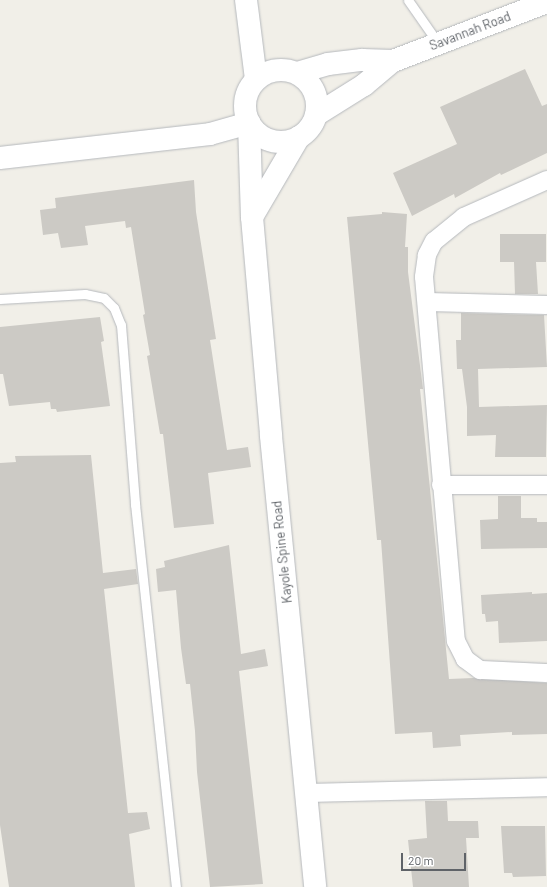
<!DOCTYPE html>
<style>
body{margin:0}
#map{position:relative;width:547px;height:887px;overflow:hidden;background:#f1efe8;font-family:Barlow,sans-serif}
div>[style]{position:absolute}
.building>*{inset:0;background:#cccac5}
.roads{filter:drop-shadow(0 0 1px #b5b8bc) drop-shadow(0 0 1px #b5b8bc)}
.service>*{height:9px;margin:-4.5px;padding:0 4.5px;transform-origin:4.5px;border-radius:4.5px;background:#fff}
.minor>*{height:18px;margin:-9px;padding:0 9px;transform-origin:9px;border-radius:9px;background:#fff}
.tertiary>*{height:22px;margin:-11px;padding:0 11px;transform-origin:11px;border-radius:11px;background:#fff}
.secondary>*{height:22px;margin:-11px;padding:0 11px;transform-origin:11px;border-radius:11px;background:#fff}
.secondary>.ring{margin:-11px;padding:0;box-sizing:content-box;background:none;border:22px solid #fff;border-radius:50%}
span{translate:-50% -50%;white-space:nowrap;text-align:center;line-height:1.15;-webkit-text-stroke:4px #fff;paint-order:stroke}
.street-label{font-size:13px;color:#5f6368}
.scale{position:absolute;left:401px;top:853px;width:65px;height:18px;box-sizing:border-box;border:2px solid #5f6368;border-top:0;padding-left:5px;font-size:12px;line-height:14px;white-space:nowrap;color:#5f6368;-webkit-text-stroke:3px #fff;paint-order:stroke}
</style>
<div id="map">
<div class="building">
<div style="clip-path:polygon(525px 69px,542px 106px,547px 104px,547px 153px,501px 175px,500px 173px,455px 198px,454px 194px,412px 216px,393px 173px,457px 144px,440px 107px)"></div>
<div style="clip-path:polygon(194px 180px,196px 212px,216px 339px,210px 340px,227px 450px,248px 447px,251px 467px,208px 473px,214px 524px,174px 528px,163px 434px,160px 434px,147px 356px,150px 355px,143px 315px,145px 314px,131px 227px,126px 228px,125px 221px,85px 226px,88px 245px,61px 248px,58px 233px,43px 235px,40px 210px,56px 208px,55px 198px)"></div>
<div style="clip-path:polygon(382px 212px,407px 214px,405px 247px,408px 247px,408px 272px,423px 389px,420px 389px,449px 679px,473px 678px,547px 683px,547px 734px,512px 735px,512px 732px,460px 735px,461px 746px,433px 748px,432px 732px,395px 734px,381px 540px,377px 540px,347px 217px,382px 214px)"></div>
<div style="clip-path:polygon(500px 234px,546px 234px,546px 262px,536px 262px,538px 294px,515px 294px,514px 262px,500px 262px)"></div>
<div style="clip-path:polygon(461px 313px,544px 315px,547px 367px,478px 369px,479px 407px,547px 405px,546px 457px,495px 457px,496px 435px,467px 436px,467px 407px,462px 369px,457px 369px,456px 340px,461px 340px)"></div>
<div style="clip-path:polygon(100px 317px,104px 341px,101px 342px,110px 406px,57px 412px,56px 409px,51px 409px,50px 402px,9px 406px,3px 374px,0 374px,0 327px)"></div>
<div style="clip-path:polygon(91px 455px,103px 573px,136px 569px,138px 584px,104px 589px,128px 813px,147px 812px,150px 829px,129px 834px,135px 887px,9px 887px,0 825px,0 463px,16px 462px,15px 456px)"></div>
<div style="clip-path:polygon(498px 496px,521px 496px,521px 518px,537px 518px,537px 522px,547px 522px,547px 548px,481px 549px,480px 520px,498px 519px)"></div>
<div style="clip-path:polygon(229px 545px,241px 654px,265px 649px,268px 666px,239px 671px,263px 884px,210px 887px,197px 772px,195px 731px,190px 684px,186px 684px,181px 648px,176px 590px,158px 592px,156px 569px,165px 567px,164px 561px)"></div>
<div style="clip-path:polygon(532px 592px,532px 594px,547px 593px,547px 641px,499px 643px,498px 621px,486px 622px,485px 614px,482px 614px,481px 595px)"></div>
<div style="clip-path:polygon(425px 801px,447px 801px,448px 821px,478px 821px,479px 838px,466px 838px,469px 887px,413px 887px,408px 840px,427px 838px)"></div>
<div style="clip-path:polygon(501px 826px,545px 826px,546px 876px,513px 877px,512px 873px,504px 873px)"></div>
</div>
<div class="roads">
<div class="service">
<div style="left:408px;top:0;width:52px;rotate:55.1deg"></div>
<div style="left:0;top:299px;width:85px;rotate:-3.4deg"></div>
<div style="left:85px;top:294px;width:19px;rotate:12deg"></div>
<div style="left:104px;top:298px;width:14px;rotate:45deg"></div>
<div style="left:114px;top:308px;width:18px;rotate:68deg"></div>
<div style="left:121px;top:325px;width:180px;rotate:85.5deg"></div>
<div style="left:135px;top:504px;width:385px;rotate:83.9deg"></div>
</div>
<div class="minor">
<div style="left:547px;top:180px;width:91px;rotate:156deg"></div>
<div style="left:464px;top:217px;width:38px;rotate:141deg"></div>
<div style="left:434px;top:241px;width:16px;rotate:117deg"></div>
<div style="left:427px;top:255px;width:22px;rotate:98deg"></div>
<div style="left:424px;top:277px;width:365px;rotate:85deg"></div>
<div style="left:456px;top:641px;width:20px;rotate:63deg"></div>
<div style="left:465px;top:659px;width:19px;rotate:36deg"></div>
<div style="left:480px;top:670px;width:67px;rotate:2.6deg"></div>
<div style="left:427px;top:302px;width:120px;rotate:1.4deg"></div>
<div style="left:441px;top:485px;width:106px"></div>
<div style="left:306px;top:793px;width:241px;rotate:-1.4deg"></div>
</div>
<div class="tertiary">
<div style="left:246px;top:0;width:80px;rotate:82.8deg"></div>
<div style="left:0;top:158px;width:211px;rotate:-6.5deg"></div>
<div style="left:210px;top:134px;width:41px;rotate:-15.8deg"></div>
</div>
<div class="secondary">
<div class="ring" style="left:245px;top:70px;width:50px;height:50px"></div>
<div style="left:297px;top:73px;width:32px;rotate:-16deg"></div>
<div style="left:328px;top:64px;width:34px;rotate:-7deg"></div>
<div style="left:362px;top:60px;width:31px;rotate:2deg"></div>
<div style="left:316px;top:115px;width:57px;rotate:-32deg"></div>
<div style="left:364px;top:85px;width:38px;rotate:-40deg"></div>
<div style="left:393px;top:61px;width:165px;rotate:-21deg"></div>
<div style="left:249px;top:123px;width:94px;rotate:88.2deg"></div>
<div style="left:252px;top:217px;width:220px;rotate:85deg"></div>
<div style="left:271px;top:436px;width:453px;rotate:84.4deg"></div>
<div style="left:252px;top:217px;width:93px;rotate:-59.6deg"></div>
</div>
</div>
<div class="street-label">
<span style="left:470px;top:31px;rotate:-21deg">Savannah Road</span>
<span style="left:282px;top:552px;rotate:-96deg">Kayole Spine Road</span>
</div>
<div class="scale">20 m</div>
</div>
